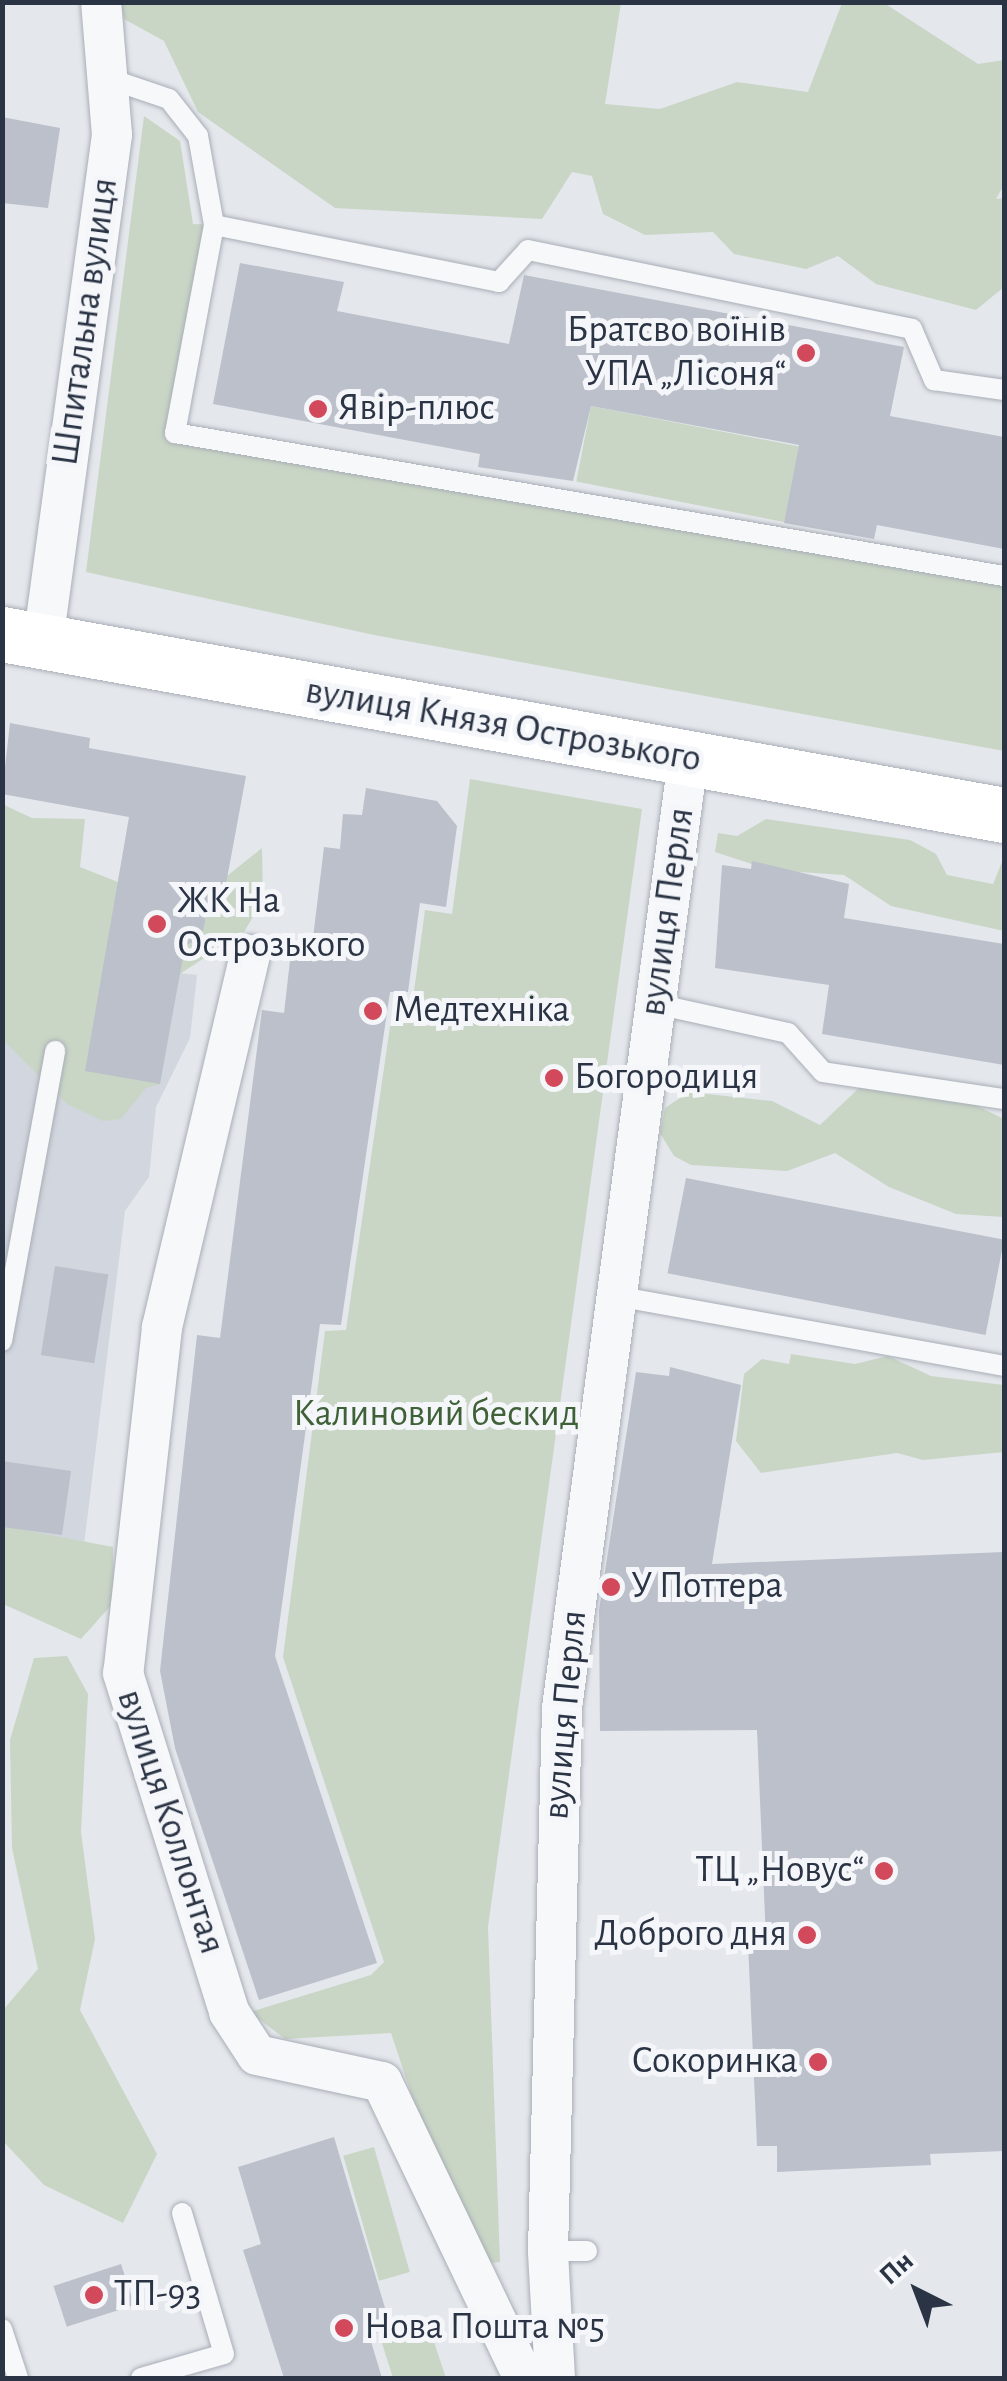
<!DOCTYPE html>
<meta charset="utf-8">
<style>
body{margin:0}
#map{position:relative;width:1007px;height:2381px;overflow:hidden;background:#e4e7ec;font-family:"Alegreya Sans",sans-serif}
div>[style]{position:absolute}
.built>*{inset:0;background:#d2d6de}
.green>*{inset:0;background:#c9d6c5;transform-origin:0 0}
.building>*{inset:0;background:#bbc0ca;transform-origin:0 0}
.roads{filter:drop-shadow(0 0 2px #a9aeb7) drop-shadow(0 0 2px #a9aeb7)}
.lane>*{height:20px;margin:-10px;padding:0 10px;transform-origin:10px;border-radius:10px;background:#f7f8fa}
.street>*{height:40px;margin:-20px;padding:0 20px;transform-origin:20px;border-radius:20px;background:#f7f8fa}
.secondary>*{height:55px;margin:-27.5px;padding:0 27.5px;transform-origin:27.5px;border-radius:27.5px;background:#fff}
.dots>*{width:28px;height:28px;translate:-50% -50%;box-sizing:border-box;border:5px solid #f4f6f9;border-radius:50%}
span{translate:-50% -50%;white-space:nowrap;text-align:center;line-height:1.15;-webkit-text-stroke:10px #f4f6f9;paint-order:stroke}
.street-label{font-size:38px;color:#2b3445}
.poi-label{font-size:38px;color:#2b3445}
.right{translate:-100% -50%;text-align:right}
.left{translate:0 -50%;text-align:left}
.park-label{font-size:38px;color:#3f6138}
.frame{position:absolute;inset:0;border:5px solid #2b3445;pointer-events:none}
.north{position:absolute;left:867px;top:2241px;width:100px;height:100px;-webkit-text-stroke:8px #f4f6f9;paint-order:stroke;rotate:318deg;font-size:28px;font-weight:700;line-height:40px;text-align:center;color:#2b3445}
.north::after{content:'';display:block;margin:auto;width:35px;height:45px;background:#2b3445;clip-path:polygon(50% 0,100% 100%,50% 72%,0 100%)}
</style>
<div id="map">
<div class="built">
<div style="clip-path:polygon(3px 954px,197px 975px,190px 1038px,156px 1107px,149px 1177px,125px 1211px,84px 1545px,3px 1534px)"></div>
</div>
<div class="green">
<div style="clip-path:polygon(121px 3px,621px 3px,605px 104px,660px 109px,737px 82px,808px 92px,842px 3px,884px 3px,978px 64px,1004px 60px,1004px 185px,996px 199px,1004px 198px,1004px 287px,976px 310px,876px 284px,838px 256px,806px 269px,734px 254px,713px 232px,645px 235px,603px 214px,592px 176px,572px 172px,542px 219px,335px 208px,198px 112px,164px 41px,124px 19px)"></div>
<div style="clip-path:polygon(144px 116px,180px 141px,193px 224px,214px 225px,176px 433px,1004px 576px,1004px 751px,374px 635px,86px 572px)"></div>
<div style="left:591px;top:406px;width:212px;height:77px;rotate:11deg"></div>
<div style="clip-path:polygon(470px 779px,642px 809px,488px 1927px,500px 2262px,468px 2265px,391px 2033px,285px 2039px,250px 2012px,371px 1975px,384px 1962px,283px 1657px,325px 1331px,346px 1330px,394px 999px,413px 999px,425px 910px,452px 914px)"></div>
<div style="clip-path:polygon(2px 804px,32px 818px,85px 819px,80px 867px,186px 909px,262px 848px,263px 900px,244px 932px,143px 998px,160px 1084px,146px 1088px,121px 1119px,103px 1121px,67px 1104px,3px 1040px)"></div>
<div style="clip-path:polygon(766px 819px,910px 840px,936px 854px,947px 875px,993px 884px,1004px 857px,1004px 931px,891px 906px,844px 875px,770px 870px,715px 852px,718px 833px,737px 836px)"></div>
<div style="clip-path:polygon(898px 1079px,926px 1098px,957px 1096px,1004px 1119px,1004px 1217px,956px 1214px,889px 1187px,835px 1153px,787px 1171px,691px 1165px,674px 1156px,660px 1133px,665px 1108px,689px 1092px,772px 1101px,820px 1125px,860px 1087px)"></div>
<div style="clip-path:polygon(791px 1354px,855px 1364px,888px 1356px,931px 1376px,1004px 1385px,1004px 1452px,923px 1460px,897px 1453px,761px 1473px,736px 1441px,744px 1374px,762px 1359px,789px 1364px)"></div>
<div style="clip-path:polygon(3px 1526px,113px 1547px,114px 1602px,81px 1639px,3px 1604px)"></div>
<div style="clip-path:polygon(67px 1656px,88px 1694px,81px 1832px,95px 1939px,80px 2010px,157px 2154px,123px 2223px,44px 2185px,3px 2141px,3px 2010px,38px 1969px,12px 1848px,10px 1740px,34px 1658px)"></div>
<div style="left:374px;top:2147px;width:130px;height:32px;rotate:74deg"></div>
<div style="clip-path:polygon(427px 2321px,446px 2378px,393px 2378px,380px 2337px)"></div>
</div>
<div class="building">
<div style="clip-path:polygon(2px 117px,60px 128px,48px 208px,2px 203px)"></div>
<div style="clip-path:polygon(240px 263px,344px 282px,337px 311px,509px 344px,524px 275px,904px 347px,890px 416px,1004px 437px,1004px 549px,877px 525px,874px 539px,784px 523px,799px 445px,591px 406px,573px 481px,478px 467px,480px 454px,213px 404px)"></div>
<div style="clip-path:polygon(10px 723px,90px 738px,89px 748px,246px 776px,221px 911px,207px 909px,202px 937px,185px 946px,160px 1084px,85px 1071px,129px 817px,2px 794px)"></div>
<div style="clip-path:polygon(366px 788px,437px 801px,457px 826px,446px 907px,420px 903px,408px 992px,390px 992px,341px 1325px,320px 1324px,275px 1656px,377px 1963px,259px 2000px,175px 1748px,160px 1671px,197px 1335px,220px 1338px,262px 1010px,284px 1013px,292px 943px,312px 946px,324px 847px,340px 849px,343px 814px,362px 815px)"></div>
<div style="clip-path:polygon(752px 861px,849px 884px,844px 918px,1004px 944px,1004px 1065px,822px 1034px,829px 985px,715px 968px,722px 865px,751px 869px)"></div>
<div style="left:686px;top:1178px;width:324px;height:97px;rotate:11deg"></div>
<div style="left:55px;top:1266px;width:54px;height:90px;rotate:9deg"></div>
<div style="clip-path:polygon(670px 1367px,741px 1385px,712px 1564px,1004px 1552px,1004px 2151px,930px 2154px,931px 2165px,777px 2172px,777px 2146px,757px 2146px,748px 1943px,766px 1941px,757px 1730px,600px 1731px,599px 1610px,636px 1372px,669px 1376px)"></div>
<div style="clip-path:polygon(2px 1461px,71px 1471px,62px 1535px,2px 1527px)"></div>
<div style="clip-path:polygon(334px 2137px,391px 2328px,369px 2335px,382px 2378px,284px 2378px,243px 2250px,261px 2244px,238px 2167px)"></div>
<div style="left:121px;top:2264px;width:43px;height:71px;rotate:72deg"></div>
</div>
<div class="roads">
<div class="lane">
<div style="left:113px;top:80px;width:59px;rotate:18.7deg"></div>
<div style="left:169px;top:99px;width:47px;rotate:51.9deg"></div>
<div style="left:198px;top:136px;width:90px;rotate:79.8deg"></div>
<div style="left:214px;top:225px;width:291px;rotate:11.3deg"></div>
<div style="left:499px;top:282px;width:43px;rotate:-47.8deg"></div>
<div style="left:528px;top:250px;width:392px;rotate:11.6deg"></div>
<div style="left:912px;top:329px;width:56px;rotate:66.7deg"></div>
<div style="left:934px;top:380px;width:71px;rotate:8.1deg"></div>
<div style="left:214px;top:225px;width:212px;rotate:100.6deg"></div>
<div style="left:175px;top:433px;width:841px;rotate:9.79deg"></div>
<div style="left:656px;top:1004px;width:135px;rotate:12.4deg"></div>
<div style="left:788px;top:1033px;width:52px;rotate:48.1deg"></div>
<div style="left:823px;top:1072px;width:183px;rotate:8.5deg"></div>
<div style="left:616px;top:1296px;width:394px;rotate:10.2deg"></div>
<div style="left:2px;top:1341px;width:295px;rotate:-79.6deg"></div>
<div style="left:548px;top:2251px;width:39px"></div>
<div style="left:2px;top:2329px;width:52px;rotate:71.9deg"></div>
<div style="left:141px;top:2378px;width:86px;rotate:-16.1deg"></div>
<div style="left:224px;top:2354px;width:147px;rotate:-106.6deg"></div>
</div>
<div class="street">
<div style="left:43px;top:642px;width:512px;rotate:-82.25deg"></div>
<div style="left:112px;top:135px;width:133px;rotate:-94.7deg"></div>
<div style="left:250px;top:955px;width:383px;rotate:103.3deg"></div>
<div style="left:162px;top:1328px;width:347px;rotate:96.4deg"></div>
<div style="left:123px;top:1673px;width:355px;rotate:72.6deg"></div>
<div style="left:229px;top:2012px;width:51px;rotate:56.9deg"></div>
<div style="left:257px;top:2055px;width:128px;rotate:12.2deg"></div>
<div style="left:382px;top:2082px;width:328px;rotate:64.4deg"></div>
<div style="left:555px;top:2378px;width:127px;rotate:-93.2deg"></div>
<div style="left:548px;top:2251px;width:543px;rotate:-88.52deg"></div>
<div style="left:562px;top:1708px;width:956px;rotate:-82.43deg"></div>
</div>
<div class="secondary">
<div style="left:2px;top:634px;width:1018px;rotate:10.24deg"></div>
</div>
</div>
<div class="dots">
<div style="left:806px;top:353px;background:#d1495b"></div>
<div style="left:318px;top:409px;background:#d1495b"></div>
<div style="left:157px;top:924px;background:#d1495b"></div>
<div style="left:373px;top:1011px;background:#d1495b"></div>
<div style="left:554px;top:1078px;background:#d1495b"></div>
<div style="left:611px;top:1587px;background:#d1495b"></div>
<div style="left:884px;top:1871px;background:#d1495b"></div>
<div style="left:807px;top:1935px;background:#d1495b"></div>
<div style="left:818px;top:2062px;background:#d1495b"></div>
<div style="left:94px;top:2295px;background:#d1495b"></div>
<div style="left:344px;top:2328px;background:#d1495b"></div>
</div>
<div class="street-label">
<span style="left:86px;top:322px;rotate:-82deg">Шпитальна вулиця</span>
<span style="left:503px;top:726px;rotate:10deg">вулиця Князя Острозького</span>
<span style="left:668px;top:912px;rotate:-82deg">вулиця Перля</span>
<span style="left:566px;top:1715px;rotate:-85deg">вулиця Перля</span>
<span style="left:170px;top:1822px;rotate:72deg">вулиця Коллонтая</span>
</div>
<div class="poi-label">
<span class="right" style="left:786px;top:353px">Братсво воїнів<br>УПА „Лісоня“</span>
<span class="left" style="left:338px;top:409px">Явір-плюс</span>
<span class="left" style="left:177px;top:924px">ЖК На<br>Острозького</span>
<span class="left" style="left:393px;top:1011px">Медтехніка</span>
<span class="left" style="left:574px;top:1078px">Богородиця</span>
<span class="left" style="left:631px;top:1587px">У Поттера</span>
<span class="right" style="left:864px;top:1871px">ТЦ „Новус“</span>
<span class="right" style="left:787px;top:1935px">Доброго дня</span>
<span class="right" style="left:798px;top:2062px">Сокоринка</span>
<span class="left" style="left:114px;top:2295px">ТП-93</span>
<span class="left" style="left:364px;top:2328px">Нова Пошта №5</span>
</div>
<div class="park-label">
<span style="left:436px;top:1415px">Калиновий бескид</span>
</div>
<div class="frame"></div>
<div class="north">Пн</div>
</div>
